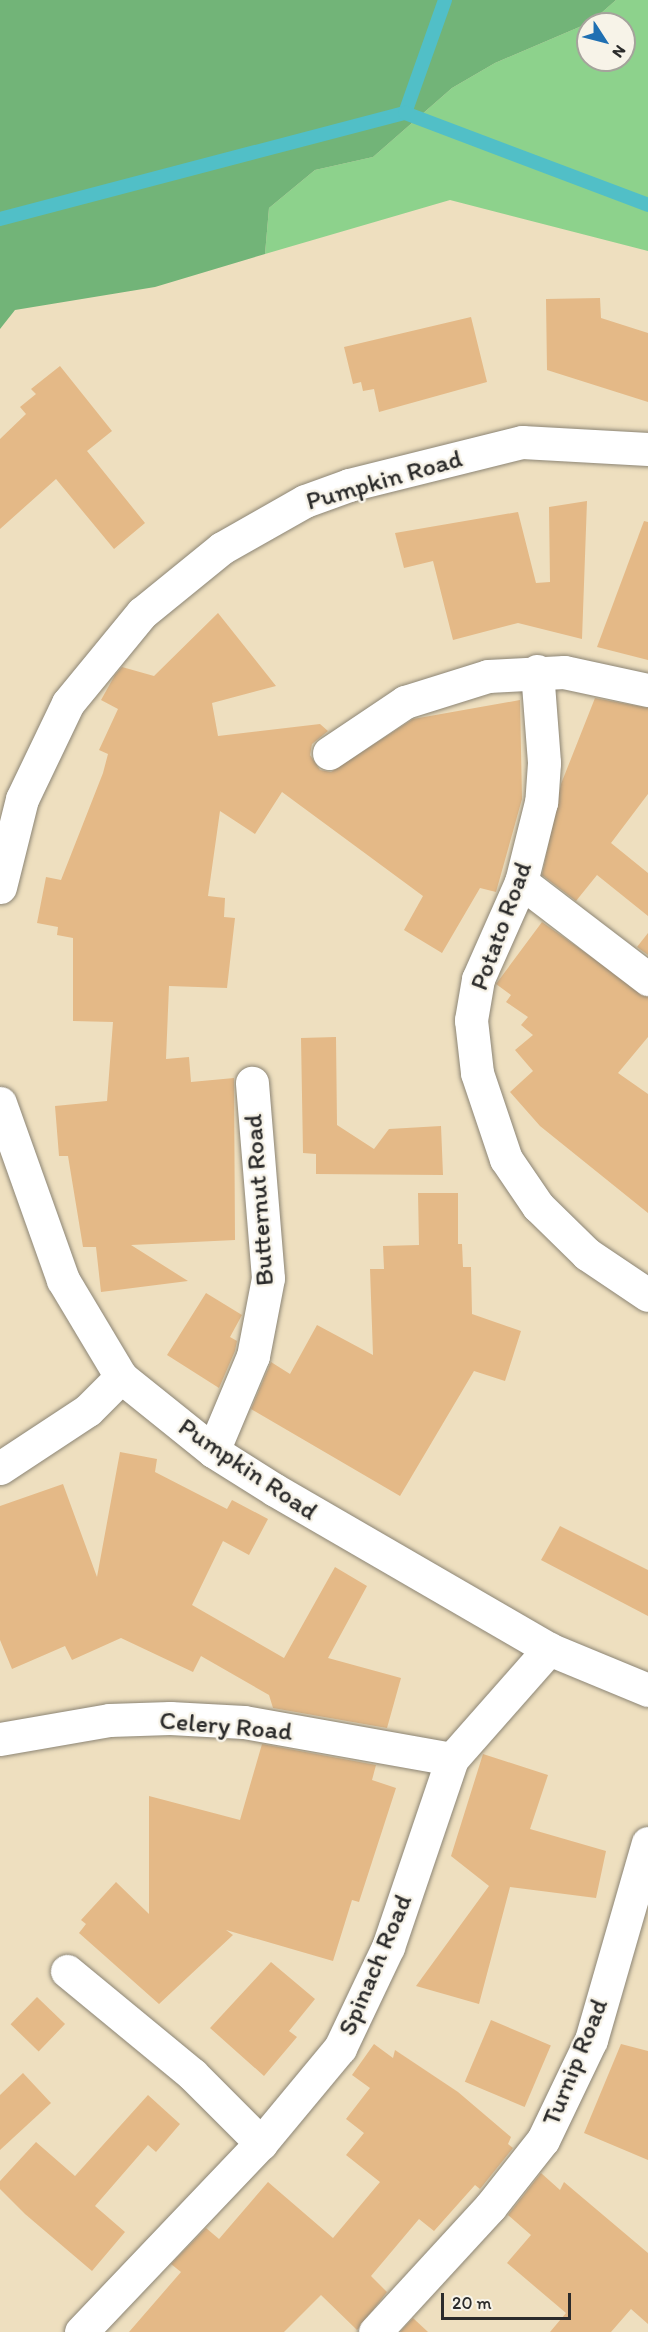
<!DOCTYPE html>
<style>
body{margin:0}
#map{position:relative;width:648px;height:2332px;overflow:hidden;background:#eedfbf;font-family:Itim,sans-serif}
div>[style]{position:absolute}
.green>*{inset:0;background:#8dd28c}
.forest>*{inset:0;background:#72b478}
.stream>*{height:14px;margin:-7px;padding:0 7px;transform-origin:7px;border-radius:7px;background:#51bfc7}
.building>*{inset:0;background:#e4b987;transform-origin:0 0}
.roads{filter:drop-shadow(0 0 2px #8c8575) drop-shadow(0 0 2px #8c8575)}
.minor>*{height:33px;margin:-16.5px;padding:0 16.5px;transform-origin:16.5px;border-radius:16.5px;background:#fff}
span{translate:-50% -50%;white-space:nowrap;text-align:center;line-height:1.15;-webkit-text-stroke:5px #f7f3e8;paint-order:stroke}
.street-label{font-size:26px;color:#2b2b2b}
.north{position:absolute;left:576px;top:12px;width:60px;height:60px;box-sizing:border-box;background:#f7f3e8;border:2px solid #a5a39c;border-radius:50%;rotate:126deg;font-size:16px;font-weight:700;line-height:24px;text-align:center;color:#2b2b2b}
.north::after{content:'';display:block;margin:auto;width:21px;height:27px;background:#1f6fb2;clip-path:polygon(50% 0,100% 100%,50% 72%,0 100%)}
.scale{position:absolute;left:441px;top:2293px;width:130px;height:27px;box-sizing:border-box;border:3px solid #2b2b2b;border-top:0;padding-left:8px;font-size:18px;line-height:21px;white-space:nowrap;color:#2b2b2b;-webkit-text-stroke:4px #f7f3e8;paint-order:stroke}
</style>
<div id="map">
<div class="green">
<div style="clip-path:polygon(evenodd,616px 0,648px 0,648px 251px,450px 200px,265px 254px,269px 208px,315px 170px,373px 157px,452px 88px,495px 63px,591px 22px,616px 0,588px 24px,624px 24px,624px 60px,588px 60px,588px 24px)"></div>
</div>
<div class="forest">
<div style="clip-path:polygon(0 0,616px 0,591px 22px,495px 63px,452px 88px,373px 157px,315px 170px,269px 208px,265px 254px,155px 287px,15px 310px,0 329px)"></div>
</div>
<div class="stream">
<div style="left:405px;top:113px;width:120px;rotate:-70.5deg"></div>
<div style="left:0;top:219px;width:419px;rotate:-14.7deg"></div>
<div style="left:405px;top:113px;width:260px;rotate:20.7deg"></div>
</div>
<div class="building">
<div style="clip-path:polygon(600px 298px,601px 318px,648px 333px,648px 402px,547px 370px,546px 299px)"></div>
<div style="clip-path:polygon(471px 317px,487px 382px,379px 412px,374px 389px,363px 391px,361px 382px,353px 384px,344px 347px)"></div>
<div style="clip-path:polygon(60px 366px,112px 431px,87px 451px,145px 523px,114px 549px,56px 479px,0 529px,0 439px,26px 414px,20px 407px,36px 394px,31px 389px)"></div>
<div style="clip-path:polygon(587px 501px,582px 639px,518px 623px,453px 640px,433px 561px,404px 568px,395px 533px,518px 512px,536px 583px,550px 582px,549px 507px)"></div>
<div style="clip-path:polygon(644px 521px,648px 522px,648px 660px,597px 647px)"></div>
<div style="clip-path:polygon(218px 613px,276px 686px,212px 703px,218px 736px,320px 724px,328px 731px,312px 744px,310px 755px,320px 770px,331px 772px,413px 719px,520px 700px,522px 799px,496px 892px,480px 888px,442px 953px,404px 930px,423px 896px,282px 792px,255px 834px,220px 811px,208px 896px,225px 898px,224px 917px,235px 918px,227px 988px,169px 986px,166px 1059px,189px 1057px,191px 1082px,234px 1078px,235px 1240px,131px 1245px,188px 1281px,101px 1292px,96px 1247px,83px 1247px,68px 1156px,59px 1156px,55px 1106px,107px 1101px,113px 1022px,73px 1021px,73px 938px,57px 935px,58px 927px,37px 923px,46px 877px,61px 880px,103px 773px,108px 754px,99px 750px,118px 709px,101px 700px,115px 675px,122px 667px,154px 676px)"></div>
<div style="clip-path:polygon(595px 698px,648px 708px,648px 794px,611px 843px,648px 873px,648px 916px,597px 875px,576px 901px,542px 875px,561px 784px)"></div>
<div style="clip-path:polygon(542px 922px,648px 997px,648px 1037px,618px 1073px,648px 1094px,648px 1213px,540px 1126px,510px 1092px,533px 1071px,515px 1050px,533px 1035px,521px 1025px,528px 1017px,506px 1002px,511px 995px,496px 984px)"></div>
<div style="clip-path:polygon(648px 933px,648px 955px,637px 947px)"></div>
<div style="clip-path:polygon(336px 1037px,337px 1125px,374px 1149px,389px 1129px,441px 1126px,443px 1175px,316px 1174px,316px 1154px,303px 1153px,301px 1038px)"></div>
<div style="clip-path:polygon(418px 1193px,458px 1193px,458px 1244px,462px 1244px,463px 1267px,471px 1267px,472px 1314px,521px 1331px,505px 1381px,474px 1371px,400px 1496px,251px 1409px,271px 1362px,290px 1374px,317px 1325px,373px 1355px,370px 1269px,384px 1269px,383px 1246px,419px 1245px)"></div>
<div style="clip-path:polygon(206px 1293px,242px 1315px,230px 1337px,237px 1341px,235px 1351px,219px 1388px,167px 1355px)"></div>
<div style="clip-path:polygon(120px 1452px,157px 1459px,155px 1472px,227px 1509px,232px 1500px,268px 1519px,249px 1555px,223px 1541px,192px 1605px,284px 1658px,335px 1567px,367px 1586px,328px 1658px,401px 1678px,387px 1728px,273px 1708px,269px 1695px,201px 1656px,193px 1672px,121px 1638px,72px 1660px,65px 1646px,12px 1669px,0 1640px,0 1506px,63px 1484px,97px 1577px)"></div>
<div style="clip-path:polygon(560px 1526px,648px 1570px,648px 1616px,541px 1560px)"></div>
<div style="clip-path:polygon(262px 1744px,376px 1765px,372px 1780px,396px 1788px,359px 1902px,352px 1900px,333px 1961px,226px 1930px,233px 1935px,159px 2004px,79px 1933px,86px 1924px,81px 1920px,116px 1882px,149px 1914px,149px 1796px,240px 1820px)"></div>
<div style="clip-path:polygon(483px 1754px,548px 1775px,530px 1829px,606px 1851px,596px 1898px,510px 1887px,479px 2004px,416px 1986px,489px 1886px,451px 1856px)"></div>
<div style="clip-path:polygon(271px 1962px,315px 1999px,289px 2031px,297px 2037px,264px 2076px,210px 2028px)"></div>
<div style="left:37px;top:1997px;width:39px;height:38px;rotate:44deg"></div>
<div style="left:491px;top:2020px;width:65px;height:67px;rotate:23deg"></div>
<div style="clip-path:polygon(374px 2044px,393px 2058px,395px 2050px,458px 2092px,511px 2137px,508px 2144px,513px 2148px,480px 2189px,475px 2185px,434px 2231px,419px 2219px,371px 2276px,387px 2292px,357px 2330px,321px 2295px,284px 2332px,129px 2332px,181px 2272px,171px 2264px,206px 2228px,219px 2239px,268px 2182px,333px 2238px,380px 2182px,346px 2155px,364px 2133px,346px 2119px,370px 2088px,352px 2075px)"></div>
<div style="clip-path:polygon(621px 2044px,648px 2051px,648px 2160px,584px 2133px)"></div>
<div style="clip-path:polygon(23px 2073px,51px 2103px,0 2150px,0 2095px)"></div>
<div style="clip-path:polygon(148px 2095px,180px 2124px,156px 2152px,148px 2145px,95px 2206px,125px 2232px,92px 2271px,25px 2214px,0 2189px,0 2181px,36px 2142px,75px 2176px)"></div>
<div style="clip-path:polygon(541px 2173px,560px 2190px,564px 2182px,648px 2253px,648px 2324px,631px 2309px,611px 2332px,550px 2332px,566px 2313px,507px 2263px,531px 2235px,508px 2215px)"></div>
<div style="clip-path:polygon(413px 2318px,428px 2332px,400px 2332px)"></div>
</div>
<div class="roads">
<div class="minor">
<div style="left:537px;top:671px;width:92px;rotate:85.6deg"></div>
<div style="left:544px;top:763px;width:39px;rotate:94deg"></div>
<div style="left:541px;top:802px;width:82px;rotate:104deg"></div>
<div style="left:521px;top:882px;width:106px;rotate:113.9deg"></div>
<div style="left:478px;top:979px;width:42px;rotate:99.7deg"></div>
<div style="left:471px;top:1020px;width:53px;rotate:83.5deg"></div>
<div style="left:477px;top:1073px;width:91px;rotate:71.4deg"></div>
<div style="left:506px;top:1159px;width:57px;rotate:55.8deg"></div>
<div style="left:538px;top:1206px;width:69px;rotate:44.4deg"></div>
<div style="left:587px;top:1254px;width:73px;rotate:33.9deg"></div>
<div style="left:329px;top:753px;width:92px;rotate:-33.9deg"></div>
<div style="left:405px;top:702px;width:87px;rotate:-17.4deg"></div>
<div style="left:488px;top:676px;width:76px;rotate:-3deg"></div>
<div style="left:564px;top:672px;width:86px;rotate:12.1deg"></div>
<div style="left:521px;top:882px;width:160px;rotate:37.4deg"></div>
<div style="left:0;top:887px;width:91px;rotate:-76deg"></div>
<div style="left:22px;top:799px;width:106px;rotate:-64.4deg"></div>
<div style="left:68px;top:703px;width:117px;rotate:-50.6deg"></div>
<div style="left:142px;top:613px;width:103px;rotate:-39.1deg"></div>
<div style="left:222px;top:548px;width:95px;rotate:-29.5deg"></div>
<div style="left:305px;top:501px;width:47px;rotate:-20deg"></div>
<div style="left:349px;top:485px;width:178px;rotate:-14deg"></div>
<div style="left:522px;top:442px;width:126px;rotate:3.2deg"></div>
<div style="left:0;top:1103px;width:188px;rotate:70.4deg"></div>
<div style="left:63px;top:1280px;width:113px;rotate:59.1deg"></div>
<div style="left:121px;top:1377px;width:118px;rotate:38.8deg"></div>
<div style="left:213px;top:1451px;width:73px;rotate:32.2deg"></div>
<div style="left:275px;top:1490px;width:317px;rotate:30.1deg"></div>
<div style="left:549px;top:1649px;width:107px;rotate:22.5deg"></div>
<div style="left:213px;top:1451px;width:103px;rotate:-67.2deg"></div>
<div style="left:253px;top:1356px;width:79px;rotate:-79.1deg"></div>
<div style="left:268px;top:1278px;width:196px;rotate:-94.7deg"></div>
<div style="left:0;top:1468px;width:105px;rotate:-33.4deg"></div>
<div style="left:88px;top:1410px;width:47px;rotate:-45deg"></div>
<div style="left:0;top:1739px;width:111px;rotate:-9.9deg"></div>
<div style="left:109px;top:1720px;width:61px;rotate:-1.9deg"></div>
<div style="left:170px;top:1718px;width:74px;rotate:3.1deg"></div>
<div style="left:244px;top:1722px;width:211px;rotate:10.1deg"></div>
<div style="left:67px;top:1971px;width:162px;rotate:39.5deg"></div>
<div style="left:192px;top:2074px;width:98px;rotate:45deg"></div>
<div style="left:81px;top:2332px;width:261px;rotate:-46.4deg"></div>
<div style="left:261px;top:2143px;width:124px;rotate:-50.3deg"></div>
<div style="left:340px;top:2048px;width:112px;rotate:-64.6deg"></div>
<div style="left:388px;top:1947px;width:199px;rotate:-71.2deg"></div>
<div style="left:452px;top:1759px;width:147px;rotate:-48.6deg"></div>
<div style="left:375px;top:2332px;width:170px;rotate:-47.4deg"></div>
<div style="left:490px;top:2207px;width:85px;rotate:-51.7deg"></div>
<div style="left:543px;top:2140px;width:111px;rotate:-64.4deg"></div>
<div style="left:591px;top:2040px;width:205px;rotate:-73.9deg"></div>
</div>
</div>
<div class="street-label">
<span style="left:384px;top:480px;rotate:-16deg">Pumpkin Road</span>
<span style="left:501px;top:926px;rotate:-70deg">Potato Road</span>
<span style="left:259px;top:1200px;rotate:-94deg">Butternut Road</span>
<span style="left:248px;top:1469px;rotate:34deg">Pumpkin Road</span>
<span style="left:226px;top:1726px;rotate:5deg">Celery Road</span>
<span style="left:375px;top:1965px;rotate:-67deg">Spinach Road</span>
<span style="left:575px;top:2062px;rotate:-68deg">Turnip Road</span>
</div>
<div class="north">N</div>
<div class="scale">20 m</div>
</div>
